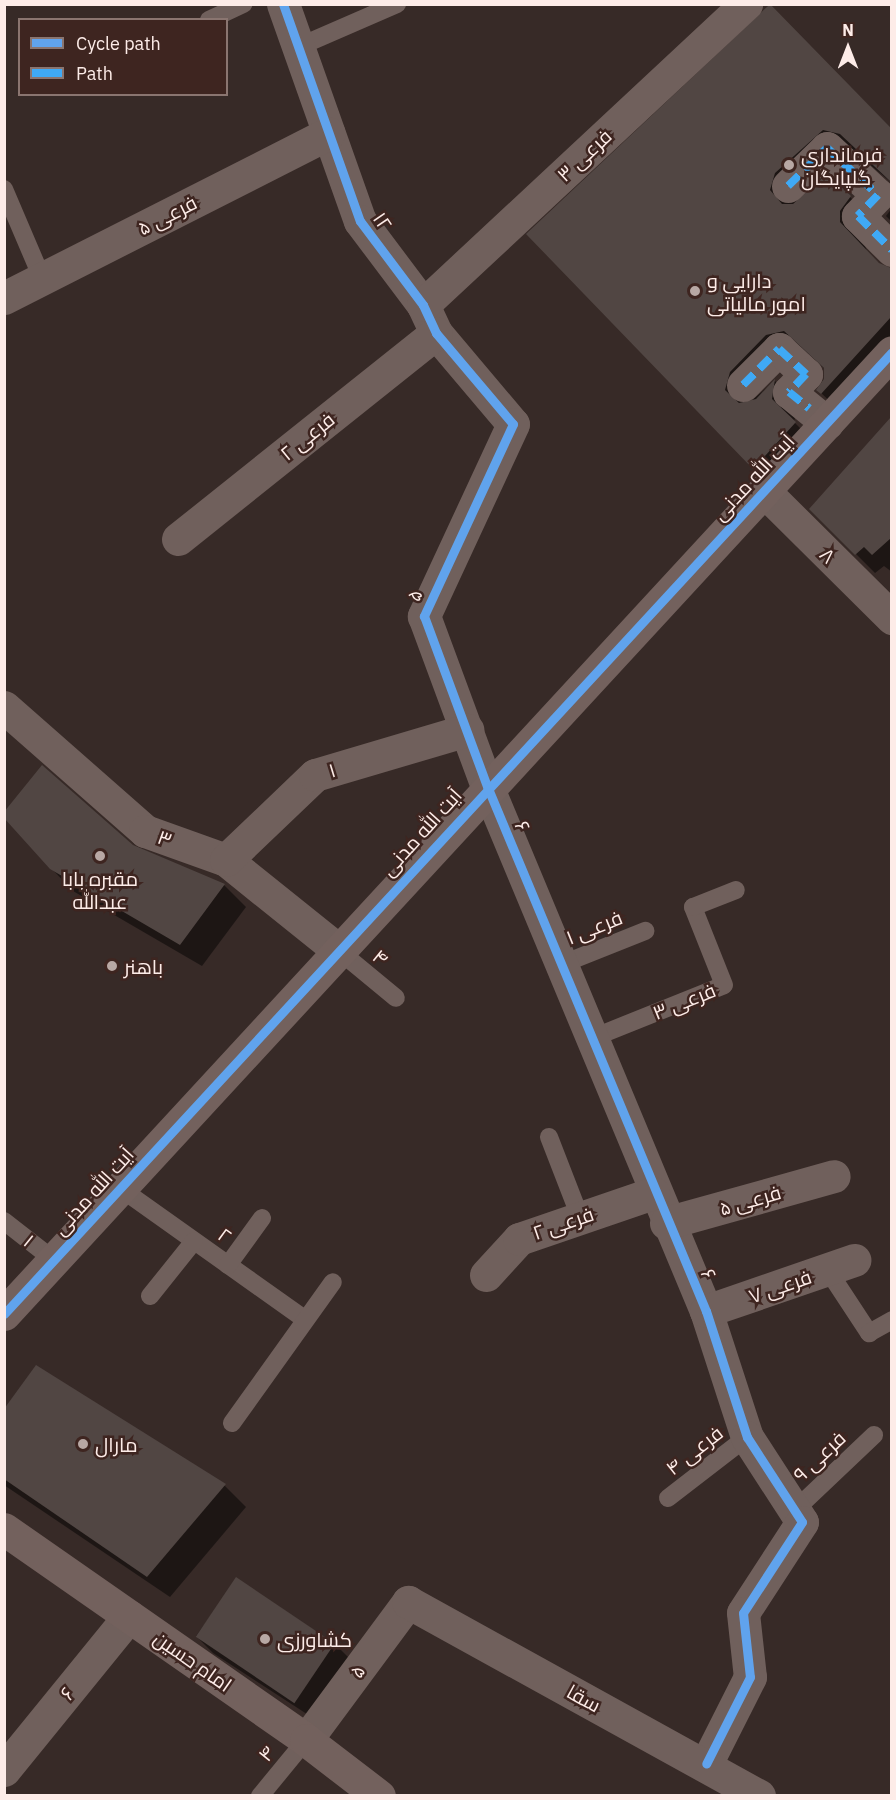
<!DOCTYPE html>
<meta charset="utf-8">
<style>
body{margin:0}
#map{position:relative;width:896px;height:1800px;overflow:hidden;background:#372a27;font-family:"IBM Plex Sans",Cairo,sans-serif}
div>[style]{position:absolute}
.shadow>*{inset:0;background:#0007}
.building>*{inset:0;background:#514643;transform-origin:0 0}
.lane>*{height:18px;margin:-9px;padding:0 9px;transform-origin:9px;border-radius:9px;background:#70605c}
.street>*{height:33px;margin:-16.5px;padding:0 16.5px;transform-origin:16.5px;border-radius:16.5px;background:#70605c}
.secondary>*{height:33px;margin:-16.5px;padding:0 16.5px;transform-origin:16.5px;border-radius:16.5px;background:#73615d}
.quiet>*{height:8px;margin-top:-4px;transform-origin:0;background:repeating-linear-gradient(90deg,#3fa9f5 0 15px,transparent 0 23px)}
.cycleway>*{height:9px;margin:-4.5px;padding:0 4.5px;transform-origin:4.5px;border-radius:4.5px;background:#60a3ed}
.dots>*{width:16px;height:16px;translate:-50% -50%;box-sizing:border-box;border:3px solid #3e2520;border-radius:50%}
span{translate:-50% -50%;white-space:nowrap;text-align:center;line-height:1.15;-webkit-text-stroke:5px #3e2520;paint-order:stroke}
.poi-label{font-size:20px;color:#fdece8}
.left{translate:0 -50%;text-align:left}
.street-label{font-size:20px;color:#fdece8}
.frame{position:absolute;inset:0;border:6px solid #fdece8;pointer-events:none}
.legend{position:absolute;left:18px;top:18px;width:210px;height:78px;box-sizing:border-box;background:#3e2520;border:2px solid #8a7570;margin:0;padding:8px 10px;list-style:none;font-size:18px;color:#fdece8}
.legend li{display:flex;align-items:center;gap:12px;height:30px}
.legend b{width:30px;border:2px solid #8a7570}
.north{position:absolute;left:818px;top:18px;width:60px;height:60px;-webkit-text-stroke:4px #3e2520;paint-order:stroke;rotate:0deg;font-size:16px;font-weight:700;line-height:24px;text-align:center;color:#fdece8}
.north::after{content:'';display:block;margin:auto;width:21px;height:27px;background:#fdece8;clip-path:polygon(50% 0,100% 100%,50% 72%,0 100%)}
</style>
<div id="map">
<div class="shadow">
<div style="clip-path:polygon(768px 5px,892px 129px,892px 183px,855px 152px,838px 157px,797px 196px,796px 203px,850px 197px,873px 220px,862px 236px,867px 252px,886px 270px,892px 268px,892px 365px,842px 413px,818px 390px,826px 379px,825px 369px,809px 354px,790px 358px,753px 395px,751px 401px,775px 381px,798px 404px,794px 422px,818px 446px,778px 491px,528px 234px,760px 19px)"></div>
<div style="clip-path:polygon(892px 208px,892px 222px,886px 216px)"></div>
<div style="clip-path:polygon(892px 419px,892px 572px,884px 566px,875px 573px,811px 509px)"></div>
<div style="clip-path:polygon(132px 847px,224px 885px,246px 907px,202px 966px,73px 891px,51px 868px)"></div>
<div style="clip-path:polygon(4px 1412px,225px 1486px,246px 1507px,170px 1597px,4px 1485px)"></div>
<div style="clip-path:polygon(237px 1579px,335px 1644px,352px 1661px,313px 1718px,213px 1653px,196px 1636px)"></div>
</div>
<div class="building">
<div style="clip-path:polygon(770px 4px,891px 128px,891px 182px,840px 134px,823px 130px,775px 173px,770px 190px,782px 204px,793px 204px,827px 174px,851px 196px,840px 211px,840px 222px,879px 263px,891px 268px,891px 317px,821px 394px,816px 390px,824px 379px,824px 368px,784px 331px,766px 335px,730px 372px,725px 390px,739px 403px,756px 399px,775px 379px,772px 399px,796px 422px,753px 469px,526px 234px)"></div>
<div style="clip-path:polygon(891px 417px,891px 538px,872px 555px,864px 547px,855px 555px,809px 509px)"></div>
<div style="clip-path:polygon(42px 765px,133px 845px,225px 884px,180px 945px,50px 869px,4px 818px,4px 812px)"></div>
<div style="clip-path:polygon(36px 1365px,226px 1484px,147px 1577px,4px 1479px,4px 1409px)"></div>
<div style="left:236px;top:1577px;width:119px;height:72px;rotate:34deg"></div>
</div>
<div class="lane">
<div style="left:209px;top:20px;width:38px;rotate:-25deg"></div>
<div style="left:298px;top:47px;width:108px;rotate:-23.5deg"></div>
<div style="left:4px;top:189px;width:97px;rotate:66.9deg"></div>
<div style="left:338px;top:950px;width:75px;rotate:39.6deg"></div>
<div style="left:560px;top:965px;width:92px;rotate:-21.8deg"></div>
<div style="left:590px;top:1039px;width:144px;rotate:-21.9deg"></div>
<div style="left:724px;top:985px;width:84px;rotate:-111.7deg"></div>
<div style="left:693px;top:907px;width:46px;rotate:-21.6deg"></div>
<div style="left:549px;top:1137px;width:86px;rotate:68.8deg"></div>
<div style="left:120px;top:1188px;width:226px;rotate:35.4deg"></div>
<div style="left:4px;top:1221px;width:63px;rotate:38deg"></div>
<div style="left:228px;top:1265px;width:58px;rotate:-54.1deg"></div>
<div style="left:827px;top:1269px;width:77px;rotate:56.7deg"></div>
<div style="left:869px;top:1333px;width:26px;rotate:-29deg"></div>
<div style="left:150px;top:1296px;width:70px;rotate:-51.3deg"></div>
<div style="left:232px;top:1423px;width:173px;rotate:-54.4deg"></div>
<div style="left:668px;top:1498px;width:100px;rotate:-37.7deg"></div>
<div style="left:795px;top:1510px;width:109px;rotate:-43.5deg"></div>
<div style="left:260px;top:1796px;width:72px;rotate:-50.6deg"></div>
</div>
<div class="street">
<div style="left:283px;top:4px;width:230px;rotate:70.5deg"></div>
<div style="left:360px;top:221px;width:105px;rotate:53.1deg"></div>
<div style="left:423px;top:305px;width:31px;rotate:65deg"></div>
<div style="left:436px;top:333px;width:119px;rotate:49.8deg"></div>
<div style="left:513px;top:424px;width:212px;rotate:114.9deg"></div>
<div style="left:424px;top:616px;width:181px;rotate:69.7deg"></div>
<div style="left:487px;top:786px;width:569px;rotate:67.36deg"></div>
<div style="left:706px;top:1311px;width:133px;rotate:72deg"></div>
<div style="left:747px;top:1437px;width:101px;rotate:57.1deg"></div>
<div style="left:802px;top:1522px;width:108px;rotate:123deg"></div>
<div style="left:743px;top:1613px;width:64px;rotate:83.8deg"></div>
<div style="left:750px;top:1677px;width:97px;rotate:116.8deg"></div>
<div style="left:788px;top:186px;width:54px;rotate:-44.3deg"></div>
<div style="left:827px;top:148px;width:69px;rotate:42.7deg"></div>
<div style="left:878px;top:195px;width:29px;rotate:134deg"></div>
<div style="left:858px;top:216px;width:48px;rotate:45deg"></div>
<div style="left:4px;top:298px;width:364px;rotate:-26.9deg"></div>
<div style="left:423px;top:305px;width:442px;rotate:-43deg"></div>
<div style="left:743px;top:385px;width:51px;rotate:-45deg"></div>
<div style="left:779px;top:349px;width:37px;rotate:43deg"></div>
<div style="left:806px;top:374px;width:25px;rotate:133deg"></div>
<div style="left:789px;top:392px;width:49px;rotate:39.2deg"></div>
<div style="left:765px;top:492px;width:179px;rotate:44.8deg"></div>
<div style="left:178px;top:539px;width:330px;rotate:-38.6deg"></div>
<div style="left:4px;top:707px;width:188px;rotate:41.3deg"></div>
<div style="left:145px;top:831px;width:86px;rotate:19.7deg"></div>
<div style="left:226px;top:860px;width:144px;rotate:38.8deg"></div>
<div style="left:226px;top:860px;width:123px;rotate:-43.7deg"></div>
<div style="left:315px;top:775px;width:159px;rotate:-16.5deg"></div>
<div style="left:666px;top:1223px;width:174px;rotate:-15.6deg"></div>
<div style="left:486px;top:1275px;width:49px;rotate:-47.5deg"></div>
<div style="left:519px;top:1239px;width:142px;rotate:-18.9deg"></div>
<div style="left:706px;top:1311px;width:157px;rotate:-19deg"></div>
<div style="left:306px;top:1740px;width:172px;rotate:-53.5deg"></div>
<div style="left:408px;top:1602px;width:401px;rotate:28.9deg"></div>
<div style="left:4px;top:1770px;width:198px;rotate:-50.9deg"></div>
</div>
<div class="secondary">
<div style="left:4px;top:1314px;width:1309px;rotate:-47.29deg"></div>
<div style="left:4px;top:1529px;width:368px;rotate:34.9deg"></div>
<div style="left:306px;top:1740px;width:92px;rotate:37.5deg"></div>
</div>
<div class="quiet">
<div style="left:788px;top:186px;width:54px;rotate:-44.3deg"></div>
<div style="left:827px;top:148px;width:69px;rotate:42.7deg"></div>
<div style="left:878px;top:195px;width:29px;rotate:134deg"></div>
<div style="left:858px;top:216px;width:48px;rotate:45deg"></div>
<div style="left:743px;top:385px;width:51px;rotate:-45deg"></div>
<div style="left:779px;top:349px;width:37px;rotate:43deg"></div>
<div style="left:806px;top:374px;width:25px;rotate:133deg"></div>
<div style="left:789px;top:392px;width:26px;rotate:39deg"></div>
</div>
<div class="cycleway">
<div style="left:283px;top:4px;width:230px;rotate:70.5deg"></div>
<div style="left:360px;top:221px;width:105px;rotate:53.1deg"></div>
<div style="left:423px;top:305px;width:31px;rotate:65deg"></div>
<div style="left:436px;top:333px;width:119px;rotate:49.8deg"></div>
<div style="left:513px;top:424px;width:212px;rotate:114.9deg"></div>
<div style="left:424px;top:616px;width:181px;rotate:69.7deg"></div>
<div style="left:487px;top:786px;width:569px;rotate:67.36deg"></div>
<div style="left:706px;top:1311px;width:133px;rotate:72deg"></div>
<div style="left:747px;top:1437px;width:101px;rotate:57.1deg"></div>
<div style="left:802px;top:1522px;width:108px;rotate:123deg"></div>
<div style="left:743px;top:1613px;width:64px;rotate:83.8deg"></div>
<div style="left:750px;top:1677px;width:97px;rotate:116.8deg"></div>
<div style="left:4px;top:1314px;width:1309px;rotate:-47.29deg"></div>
</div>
<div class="dots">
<div style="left:789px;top:165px;background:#b8a8a4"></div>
<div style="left:695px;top:291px;background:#b8a8a4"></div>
<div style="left:100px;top:856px;background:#b8a8a4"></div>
<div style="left:112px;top:966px;background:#b8a8a4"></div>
<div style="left:83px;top:1444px;background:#b8a8a4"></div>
<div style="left:265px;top:1639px;background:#b8a8a4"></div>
</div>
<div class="poi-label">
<span class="left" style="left:801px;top:166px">فرمانداری<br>گلپایگان</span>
<span class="left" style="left:707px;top:292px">دارایی و<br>امور مالیاتی</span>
<span style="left:100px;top:890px">مقبره بابا<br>عبدالله</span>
<span class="left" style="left:124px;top:966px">باهنر</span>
<span class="left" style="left:95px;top:1444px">مارال</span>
<span class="left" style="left:277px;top:1639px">کشاورزی</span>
</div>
<div class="street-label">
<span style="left:584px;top:155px;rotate:-43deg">فرعی ۳</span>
<span style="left:167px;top:215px;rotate:-27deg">فرعی ۵</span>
<span style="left:383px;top:221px;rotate:56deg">۱۲</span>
<span style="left:307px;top:436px;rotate:-39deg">فرعی ۲</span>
<span style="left:753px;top:477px;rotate:-47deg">آیت الله مدنی</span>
<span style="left:828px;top:555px;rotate:45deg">۸</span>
<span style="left:414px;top:595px;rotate:-66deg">۵</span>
<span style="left:332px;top:770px;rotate:-17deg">۱</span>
<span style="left:523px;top:826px;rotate:68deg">۶</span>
<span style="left:421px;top:832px;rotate:-48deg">آیت الله مدنی</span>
<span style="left:165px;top:838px;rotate:20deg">۳</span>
<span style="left:594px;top:927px;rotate:-22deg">فرعی ۱</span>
<span style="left:381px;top:957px;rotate:39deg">۴</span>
<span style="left:684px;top:1001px;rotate:-22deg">فرعی ۳</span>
<span style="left:93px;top:1191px;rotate:-48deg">آیت الله مدنی</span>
<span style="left:750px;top:1200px;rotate:-16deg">فرعی ۵</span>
<span style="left:563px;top:1223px;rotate:-19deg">فرعی ۲</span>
<span style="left:225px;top:1235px;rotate:36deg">۲</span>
<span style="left:29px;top:1240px;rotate:39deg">۱</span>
<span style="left:709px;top:1274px;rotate:66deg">۶</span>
<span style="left:780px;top:1286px;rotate:-19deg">فرعی ۷</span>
<span style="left:694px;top:1450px;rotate:-38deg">فرعی ۴</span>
<span style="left:819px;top:1456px;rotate:-43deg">فرعی ۹</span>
<span style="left:193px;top:1661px;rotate:35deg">امام حسین</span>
<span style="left:357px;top:1671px;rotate:-53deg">۵</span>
<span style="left:67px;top:1693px;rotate:-51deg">۶</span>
<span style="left:584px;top:1698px;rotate:29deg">سقا</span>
<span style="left:266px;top:1753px;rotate:-51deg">۴</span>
</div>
<div class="frame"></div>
<ul class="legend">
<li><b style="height:8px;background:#60a3ed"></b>Cycle path</li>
<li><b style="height:8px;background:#3fa9f5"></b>Path</li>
</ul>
<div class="north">N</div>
</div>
